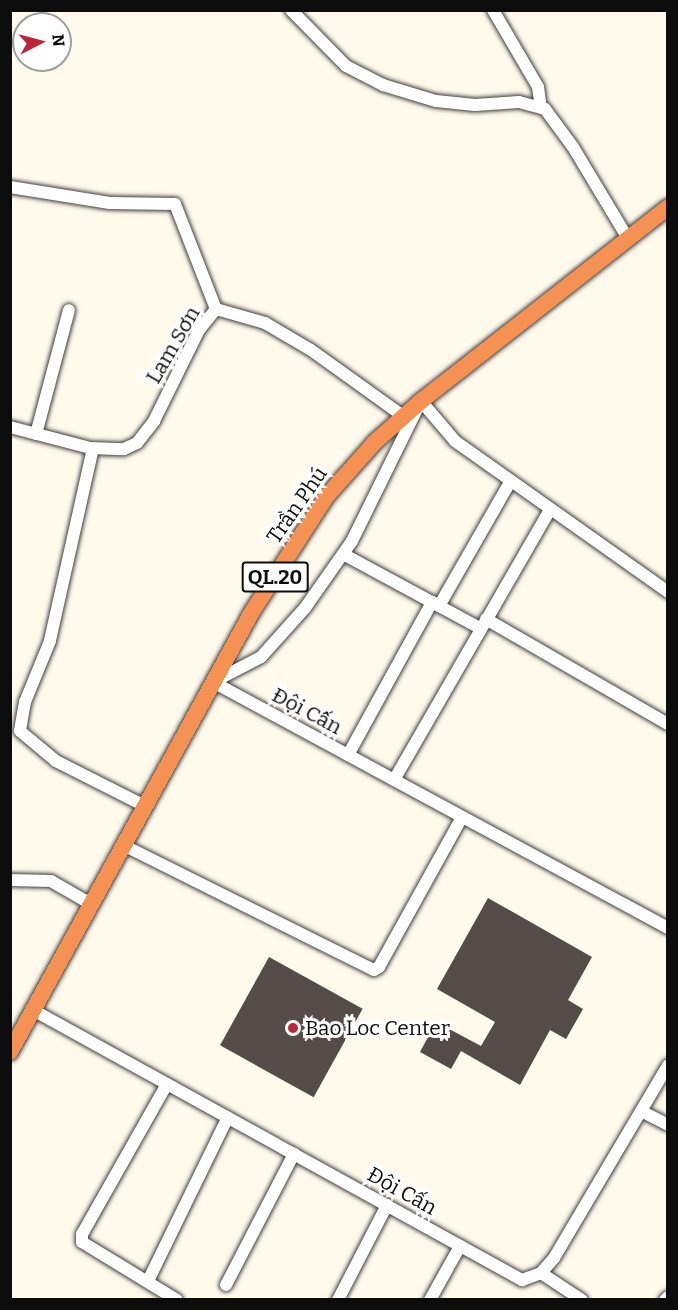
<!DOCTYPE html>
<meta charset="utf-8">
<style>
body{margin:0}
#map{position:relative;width:678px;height:1310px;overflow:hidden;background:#fffaeb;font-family:Bitter,serif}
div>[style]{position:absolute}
.building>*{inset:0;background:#554c49;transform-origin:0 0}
.roads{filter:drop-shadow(0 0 2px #3f3f3f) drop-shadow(0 0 2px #3f3f3f)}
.minor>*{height:12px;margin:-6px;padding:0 6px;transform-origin:6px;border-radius:6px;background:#fff}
.highway>*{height:16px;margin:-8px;padding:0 8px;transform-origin:8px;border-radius:8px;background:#f59153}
.dots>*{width:16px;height:16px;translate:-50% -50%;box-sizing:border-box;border:3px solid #fff;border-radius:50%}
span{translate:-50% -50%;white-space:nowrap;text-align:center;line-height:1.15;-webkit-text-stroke:6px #fff;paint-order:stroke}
.shield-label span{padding:2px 4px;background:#fff;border:2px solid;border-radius:4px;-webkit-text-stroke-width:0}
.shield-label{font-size:20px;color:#0c0c0c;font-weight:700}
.street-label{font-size:21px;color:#0c0c0c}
.poi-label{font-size:21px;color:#0c0c0c}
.left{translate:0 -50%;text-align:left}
.frame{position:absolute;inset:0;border:12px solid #0c0c0c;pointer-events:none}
.north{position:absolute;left:12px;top:12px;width:60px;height:60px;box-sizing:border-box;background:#fff;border:2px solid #9e9e9e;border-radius:50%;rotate:84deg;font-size:16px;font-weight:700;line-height:24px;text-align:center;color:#0c0c0c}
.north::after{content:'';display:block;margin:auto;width:21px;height:27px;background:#bd2436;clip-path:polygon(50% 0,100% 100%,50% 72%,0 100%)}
</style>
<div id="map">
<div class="building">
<div style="clip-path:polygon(488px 898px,592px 957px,568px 1000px,583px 1009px,566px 1039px,550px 1030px,520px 1085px,461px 1051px,451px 1069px,420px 1052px,436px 1022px,481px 1046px,495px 1022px,437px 989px)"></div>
<div style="left:269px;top:957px;width:107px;height:101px;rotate:29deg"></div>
</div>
<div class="roads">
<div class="minor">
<div style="left:291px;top:10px;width:78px;rotate:45.5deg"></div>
<div style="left:346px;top:66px;width:42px;rotate:27.2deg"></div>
<div style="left:383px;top:85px;width:55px;rotate:16.8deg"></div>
<div style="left:436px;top:101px;width:39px;rotate:6deg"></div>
<div style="left:475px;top:105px;width:44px;rotate:-3.9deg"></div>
<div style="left:519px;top:102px;width:27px;rotate:15deg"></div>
<div style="left:545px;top:109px;width:47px;rotate:53.6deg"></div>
<div style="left:573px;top:147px;width:105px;rotate:59deg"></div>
<div style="left:493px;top:10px;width:89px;rotate:59.7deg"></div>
<div style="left:538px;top:87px;width:21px;rotate:82deg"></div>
<div style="left:10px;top:187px;width:101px;rotate:9.1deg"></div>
<div style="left:110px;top:203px;width:65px;rotate:0.9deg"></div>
<div style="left:175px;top:204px;width:113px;rotate:68.7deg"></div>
<div style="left:10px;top:427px;width:83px;rotate:14.7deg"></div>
<div style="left:90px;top:448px;width:34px;rotate:2deg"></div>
<div style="left:124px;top:449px;width:14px;rotate:-25deg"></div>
<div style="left:137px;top:443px;width:28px;rotate:-52deg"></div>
<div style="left:154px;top:421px;width:102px;rotate:-63.7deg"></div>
<div style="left:199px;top:330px;width:27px;rotate:-51deg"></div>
<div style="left:216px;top:309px;width:51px;rotate:15.9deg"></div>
<div style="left:265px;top:323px;width:53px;rotate:30.4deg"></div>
<div style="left:311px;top:350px;width:113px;rotate:35.7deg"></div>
<div style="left:36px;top:434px;width:128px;rotate:-75.1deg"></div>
<div style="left:93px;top:448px;width:198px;rotate:102.6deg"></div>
<div style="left:50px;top:641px;width:66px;rotate:112.3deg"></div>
<div style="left:25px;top:702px;width:29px;rotate:100deg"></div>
<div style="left:20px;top:731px;width:47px;rotate:39.8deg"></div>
<div style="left:56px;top:761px;width:100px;rotate:26.8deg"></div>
<div style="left:343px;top:554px;width:156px;rotate:28.4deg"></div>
<div style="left:439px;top:606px;width:143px;rotate:-60.2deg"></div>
<div style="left:486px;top:619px;width:210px;rotate:30deg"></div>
<div style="left:213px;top:682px;width:54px;rotate:-27.5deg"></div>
<div style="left:261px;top:657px;width:66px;rotate:-48.1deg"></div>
<div style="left:305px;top:608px;width:82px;rotate:-55deg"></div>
<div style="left:352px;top:541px;width:156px;rotate:-63.8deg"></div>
<div style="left:421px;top:401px;width:52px;rotate:49.6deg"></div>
<div style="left:455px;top:441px;width:261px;rotate:35.3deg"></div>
<div style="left:213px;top:682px;width:517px;rotate:28.4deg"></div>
<div style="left:348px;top:755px;width:175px;rotate:-61.2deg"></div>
<div style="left:394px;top:780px;width:310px;rotate:-60deg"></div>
<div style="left:123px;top:845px;width:280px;rotate:26.5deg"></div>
<div style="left:374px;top:970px;width:6px;rotate:-31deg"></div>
<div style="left:379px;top:967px;width:171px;rotate:-61deg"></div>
<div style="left:10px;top:880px;width:41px;rotate:1.4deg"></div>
<div style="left:51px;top:881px;width:46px;rotate:29.9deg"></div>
<div style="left:33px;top:1010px;width:559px;rotate:28.91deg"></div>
<div style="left:522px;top:1280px;width:20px;rotate:-20deg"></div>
<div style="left:541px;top:1273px;width:20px;rotate:-49deg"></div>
<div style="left:554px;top:1258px;width:224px;rotate:-59.4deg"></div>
<div style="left:167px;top:1084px;width:172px;rotate:119.5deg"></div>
<div style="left:82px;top:1234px;width:8px;rotate:90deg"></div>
<div style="left:82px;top:1242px;width:111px;rotate:31.4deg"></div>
<div style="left:641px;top:1111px;width:30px;rotate:27deg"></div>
<div style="left:541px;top:1273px;width:49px;rotate:33.4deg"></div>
<div style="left:148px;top:1281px;width:182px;rotate:-64deg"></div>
<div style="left:226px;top:1285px;width:148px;rotate:-62.6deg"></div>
<div style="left:338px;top:1300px;width:107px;rotate:-62.7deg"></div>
<div style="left:430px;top:1300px;width:62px;rotate:-60.9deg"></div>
<div style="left:665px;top:1300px;width:4px;rotate:-45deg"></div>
</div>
<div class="highway">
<div style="left:10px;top:1052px;width:499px;rotate:-61.2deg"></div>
<div style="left:250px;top:615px;width:140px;rotate:-57.2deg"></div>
<div style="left:326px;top:497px;width:74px;rotate:-48.3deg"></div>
<div style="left:375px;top:442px;width:62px;rotate:-41.7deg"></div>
<div style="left:421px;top:401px;width:314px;rotate:-38.1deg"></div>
</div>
</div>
<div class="dots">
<div style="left:293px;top:1028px;background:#bd2436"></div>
</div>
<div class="shield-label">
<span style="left:275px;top:577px">QL.20</span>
</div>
<div class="street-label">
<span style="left:173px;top:345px;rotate:-60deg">Lam Sơn</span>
<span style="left:297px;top:505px;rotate:-55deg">Trần Phú</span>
<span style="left:307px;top:711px;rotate:28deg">Đội Cấn</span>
<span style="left:402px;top:1191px;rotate:29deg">Đội Cấn</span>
</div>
<div class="poi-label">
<span class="left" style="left:305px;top:1028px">Bao Loc Center</span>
</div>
<div class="frame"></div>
<div class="north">N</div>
</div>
